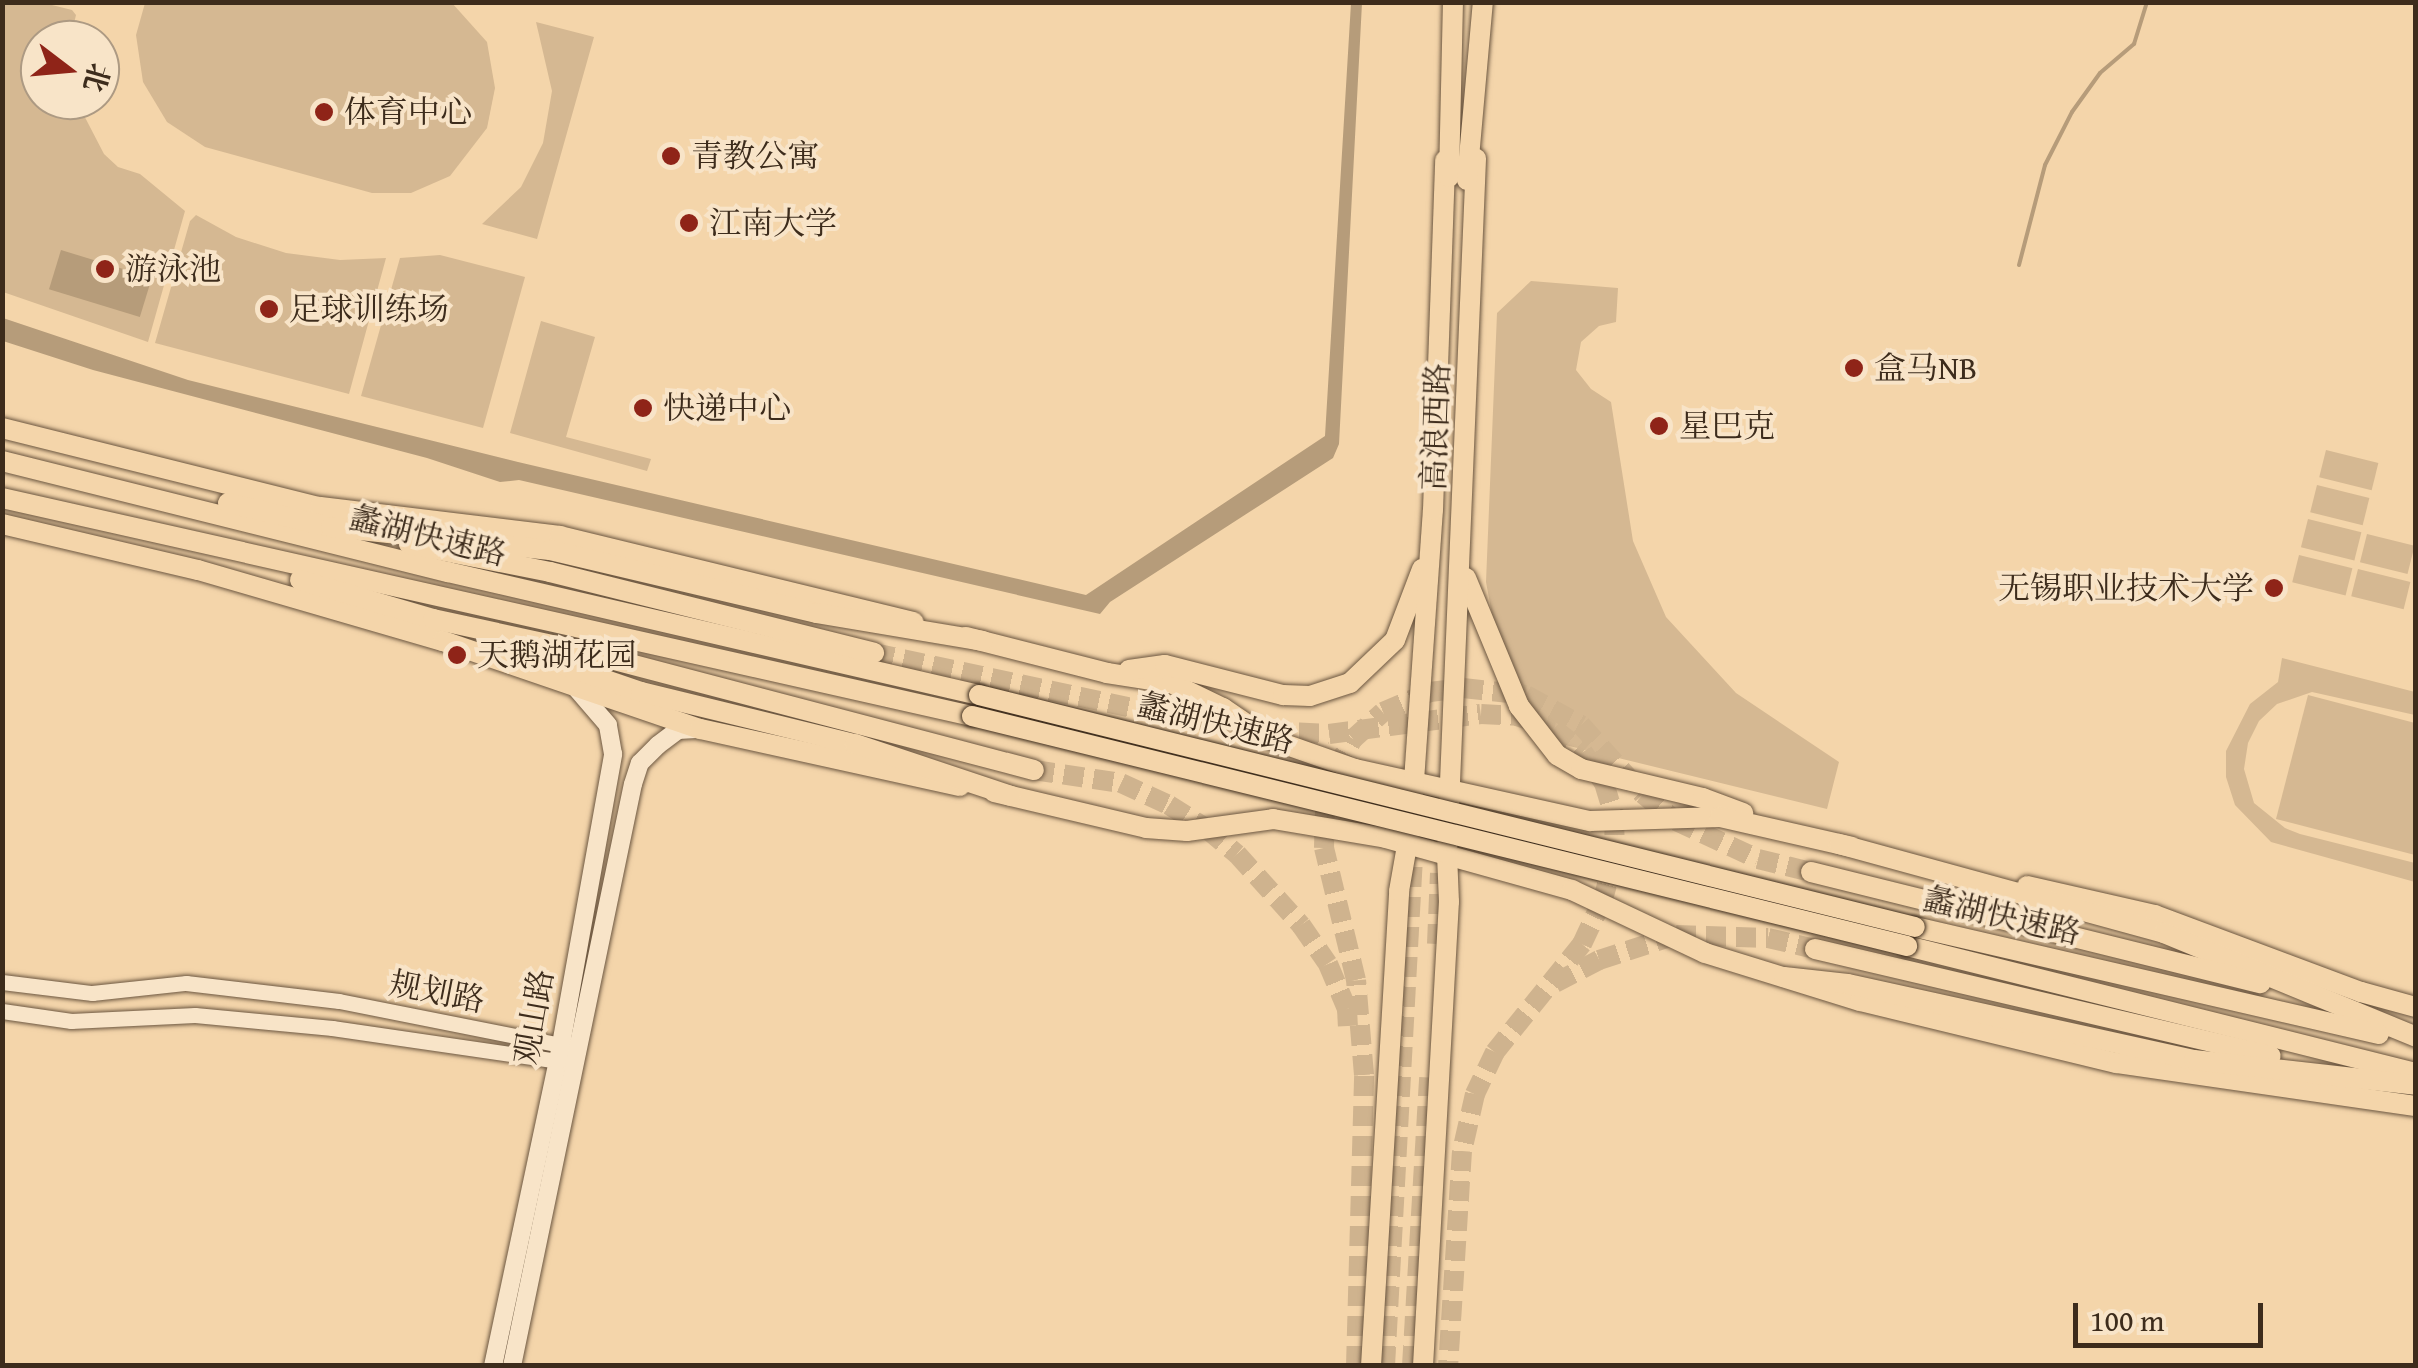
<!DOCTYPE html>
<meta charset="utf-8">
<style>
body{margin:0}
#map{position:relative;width:2418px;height:1368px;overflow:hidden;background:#f4d5aa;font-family:"Gentium Book Plus","Noto Serif SC",serif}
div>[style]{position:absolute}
.green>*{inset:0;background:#d5b892;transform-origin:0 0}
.water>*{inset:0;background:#b69c7a;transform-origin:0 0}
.stream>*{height:4px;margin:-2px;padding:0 2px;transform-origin:2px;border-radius:2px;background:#b69c7a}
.trunk-tunnel>*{height:20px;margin-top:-10px;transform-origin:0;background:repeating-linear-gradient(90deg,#cfb38e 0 20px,transparent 0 30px)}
.roads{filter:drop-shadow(0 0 2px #6b5640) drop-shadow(0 0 2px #6b5640)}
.tertiary>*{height:15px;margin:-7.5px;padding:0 7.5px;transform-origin:7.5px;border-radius:7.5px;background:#f8e4c8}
.secondary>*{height:18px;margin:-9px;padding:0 9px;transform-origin:9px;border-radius:9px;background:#f8e4c8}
.primary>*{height:20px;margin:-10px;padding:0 10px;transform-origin:10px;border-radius:10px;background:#f4d5aa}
.trunk>*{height:20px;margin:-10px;padding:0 10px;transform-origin:10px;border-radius:10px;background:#f4d5aa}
.bridges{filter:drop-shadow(0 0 2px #3d2c1c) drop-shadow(0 0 2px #3d2c1c)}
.trunk-bridge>*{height:20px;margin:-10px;padding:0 10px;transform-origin:10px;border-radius:10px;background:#f4d5aa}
.dots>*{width:28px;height:28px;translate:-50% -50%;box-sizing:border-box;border:5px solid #f8e4c8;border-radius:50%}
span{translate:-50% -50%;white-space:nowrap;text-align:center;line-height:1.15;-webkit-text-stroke:8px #f8e4c8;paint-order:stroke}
.poi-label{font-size:32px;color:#3d2c1c}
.left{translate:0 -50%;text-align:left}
.right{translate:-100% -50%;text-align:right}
.street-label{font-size:32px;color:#3d2c1c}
.frame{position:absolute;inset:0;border:5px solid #3d2c1c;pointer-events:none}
.north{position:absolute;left:20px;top:20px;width:100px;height:100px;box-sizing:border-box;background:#f8e4c8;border:2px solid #ad9a83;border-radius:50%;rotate:106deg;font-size:28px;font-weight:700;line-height:40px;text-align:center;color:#3d2c1c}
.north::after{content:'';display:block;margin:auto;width:35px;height:45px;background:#8f2418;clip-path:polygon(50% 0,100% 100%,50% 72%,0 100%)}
.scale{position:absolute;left:2073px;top:1303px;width:190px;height:45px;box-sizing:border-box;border:5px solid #3d2c1c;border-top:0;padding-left:12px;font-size:30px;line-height:35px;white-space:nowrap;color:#3d2c1c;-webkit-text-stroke:8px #f8e4c8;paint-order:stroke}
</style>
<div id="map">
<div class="green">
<div style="clip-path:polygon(2px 3px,44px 3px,72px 10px,76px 15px,70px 40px,40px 40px,40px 100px,76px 100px,104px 154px,118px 167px,140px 174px,185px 211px,148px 342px,3px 292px)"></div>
<div style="clip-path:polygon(145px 3px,452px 3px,487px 42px,495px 88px,487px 128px,450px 176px,411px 193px,372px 193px,205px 147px,167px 122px,143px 82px,136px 35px)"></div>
<div style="clip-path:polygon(536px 22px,594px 37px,537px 239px,482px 224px,521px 187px,543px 143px,552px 91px)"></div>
<div style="clip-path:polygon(196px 215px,236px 237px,286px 253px,340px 260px,386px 258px,349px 394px,155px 343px,190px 221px)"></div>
<div style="clip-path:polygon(440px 255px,525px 277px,483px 428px,361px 396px,400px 258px)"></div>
<div style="clip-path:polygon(1531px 281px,1618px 288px,1616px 322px,1599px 326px,1581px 342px,1576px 370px,1591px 389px,1611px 402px,1633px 541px,1666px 617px,1736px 693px,1839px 762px,1827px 809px,1557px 743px,1531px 712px,1496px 636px,1486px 582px,1497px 313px)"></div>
<div style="clip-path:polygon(541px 321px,595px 337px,566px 437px,651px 459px,647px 471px,510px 433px)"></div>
<div style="left:2326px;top:450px;width:54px;height:28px;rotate:14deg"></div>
<div style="left:2317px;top:485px;width:54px;height:28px;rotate:14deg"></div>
<div style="left:2308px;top:519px;width:55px;height:29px;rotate:14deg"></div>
<div style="left:2367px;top:534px;width:49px;height:29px;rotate:14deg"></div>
<div style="left:2299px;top:555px;width:55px;height:28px;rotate:14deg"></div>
<div style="left:2358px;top:569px;width:54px;height:28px;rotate:14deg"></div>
<div style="clip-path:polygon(2282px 658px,2415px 692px,2415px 715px,2312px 692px,2277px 704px,2259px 721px,2248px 743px,2244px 769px,2254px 803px,2285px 828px,2300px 834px,2415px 863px,2415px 882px,2271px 842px,2235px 805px,2226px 777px,2226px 751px,2250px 704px,2278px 682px)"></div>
<div style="clip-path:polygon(2308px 695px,2415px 723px,2415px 855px,2276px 819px)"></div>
</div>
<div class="water">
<div style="clip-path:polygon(1351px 3px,1362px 3px,1339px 444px,1333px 458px,1110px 602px,1100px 614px,519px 480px,500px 482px,427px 458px,93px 370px,3px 341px,3px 318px,188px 380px,518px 462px,1086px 595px,1325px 436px)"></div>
<div style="left:61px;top:250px;width:95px;height:41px;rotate:17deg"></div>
</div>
<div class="stream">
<div style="left:2019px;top:265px;width:103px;rotate:-75.4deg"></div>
<div style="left:2045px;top:165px;width:59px;rotate:-63deg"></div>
<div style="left:2072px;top:112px;width:48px;rotate:-54.3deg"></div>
<div style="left:2100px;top:73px;width:45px;rotate:-40.5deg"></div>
<div style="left:2134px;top:44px;width:44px;rotate:-72.8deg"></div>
</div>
<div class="trunk-tunnel">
<div style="left:874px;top:653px;width:293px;rotate:12deg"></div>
<div style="left:1161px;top:714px;width:109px;rotate:8.9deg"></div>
<div style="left:1269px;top:731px;width:60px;rotate:2.9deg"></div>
<div style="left:1329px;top:734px;width:153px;rotate:-7.5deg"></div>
<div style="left:1481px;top:714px;width:36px;rotate:3deg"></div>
<div style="left:1517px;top:716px;width:39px;rotate:19deg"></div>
<div style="left:1554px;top:729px;width:37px;rotate:38deg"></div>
<div style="left:1583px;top:752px;width:37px;rotate:56deg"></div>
<div style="left:1604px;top:783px;width:34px;rotate:73deg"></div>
<div style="left:1614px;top:815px;width:41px;rotate:88.6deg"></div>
<div style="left:1615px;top:856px;width:45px;rotate:105.6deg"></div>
<div style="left:1603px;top:899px;width:50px;rotate:115deg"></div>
<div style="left:1582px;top:944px;width:139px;rotate:128.9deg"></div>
<div style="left:1495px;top:1052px;width:47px;rotate:115.5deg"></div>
<div style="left:1475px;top:1094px;width:58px;rotate:102.8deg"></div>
<div style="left:1462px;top:1151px;width:215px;rotate:93.7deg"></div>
<div style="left:1034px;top:770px;width:88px;rotate:8.5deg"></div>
<div style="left:1121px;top:783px;width:53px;rotate:24.6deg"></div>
<div style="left:1169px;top:805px;width:45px;rotate:32.3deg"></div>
<div style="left:1207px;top:829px;width:39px;rotate:40deg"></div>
<div style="left:1237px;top:854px;width:96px;rotate:48deg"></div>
<div style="left:1301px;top:925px;width:47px;rotate:55.3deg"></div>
<div style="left:1328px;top:964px;width:49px;rotate:67.1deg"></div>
<div style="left:1347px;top:1009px;width:17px;rotate:87deg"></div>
<div style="left:1437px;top:944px;width:71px;rotate:-87.6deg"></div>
<div style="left:1555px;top:983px;width:50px;rotate:-27.6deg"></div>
<div style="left:1599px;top:960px;width:81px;rotate:-18deg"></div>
<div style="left:1676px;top:935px;width:92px;rotate:1.9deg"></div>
<div style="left:1768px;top:938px;width:48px;rotate:13.2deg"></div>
<div style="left:1356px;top:1366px;width:291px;rotate:-88.4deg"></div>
<div style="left:1364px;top:1075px;width:95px;rotate:-94.8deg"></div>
<div style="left:1356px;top:980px;width:136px;rotate:-103.6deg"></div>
<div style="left:1324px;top:848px;width:42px;rotate:-88.6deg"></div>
<div style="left:1325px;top:806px;width:37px;rotate:-74deg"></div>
<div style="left:1335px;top:770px;width:36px;rotate:-60deg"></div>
<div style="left:1353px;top:739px;width:40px;rotate:-42deg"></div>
<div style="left:1383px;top:712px;width:51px;rotate:-23.1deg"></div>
<div style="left:1430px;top:692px;width:33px;rotate:-7deg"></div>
<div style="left:1463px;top:688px;width:63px;rotate:6.3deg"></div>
<div style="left:1526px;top:695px;width:63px;rotate:28.6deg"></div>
<div style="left:1581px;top:725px;width:93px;rotate:48.1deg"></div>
<div style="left:1643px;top:794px;width:43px;rotate:39.3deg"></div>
<div style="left:1676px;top:821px;width:90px;rotate:24.9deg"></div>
<div style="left:1758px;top:859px;width:55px;rotate:13.8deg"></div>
<div style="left:1385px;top:1366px;width:509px;rotate:-86.85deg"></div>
<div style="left:1412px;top:1366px;width:289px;rotate:-86.6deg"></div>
</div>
<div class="roads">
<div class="tertiary">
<div style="left:2px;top:982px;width:91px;rotate:7deg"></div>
<div style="left:92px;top:993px;width:95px;rotate:-6.1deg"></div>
<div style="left:186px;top:983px;width:154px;rotate:6.7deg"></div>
<div style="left:339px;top:1001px;width:237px;rotate:11.2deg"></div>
<div style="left:2px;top:1011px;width:70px;rotate:8.2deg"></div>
<div style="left:71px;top:1021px;width:124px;rotate:-2.8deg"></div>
<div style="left:195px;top:1015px;width:138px;rotate:5.4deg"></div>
<div style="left:332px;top:1028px;width:228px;rotate:8.3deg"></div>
<div style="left:558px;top:1061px;width:11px;rotate:-27deg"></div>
</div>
<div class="secondary">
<div style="left:493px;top:1366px;width:312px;rotate:-78deg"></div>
<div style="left:558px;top:1061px;width:312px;rotate:-79.8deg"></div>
<div style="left:613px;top:754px;width:29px;rotate:-100deg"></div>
<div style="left:608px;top:725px;width:49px;rotate:-130.9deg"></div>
<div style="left:512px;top:1366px;width:594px;rotate:-78.26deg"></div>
<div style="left:633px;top:784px;width:22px;rotate:-72deg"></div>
<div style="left:640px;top:763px;width:25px;rotate:-45deg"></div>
<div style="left:658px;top:745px;width:25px;rotate:-37deg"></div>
<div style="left:678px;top:730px;width:18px;rotate:-3deg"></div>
</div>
<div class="primary">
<div style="left:2px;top:428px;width:328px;rotate:14deg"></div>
<div style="left:320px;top:507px;width:242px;rotate:6.9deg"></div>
<div style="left:560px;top:536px;width:364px;rotate:13.7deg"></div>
<div style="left:2px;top:524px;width:201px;rotate:13.2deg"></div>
<div style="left:198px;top:570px;width:255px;rotate:16.2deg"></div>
<div style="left:443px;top:641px;width:272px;rotate:18.9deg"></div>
<div style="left:700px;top:729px;width:266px;rotate:12.4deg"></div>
<div style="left:1466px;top:578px;width:139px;rotate:67.5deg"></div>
<div style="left:1519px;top:706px;width:62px;rotate:52.2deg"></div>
<div style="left:1557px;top:755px;width:28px;rotate:30deg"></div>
<div style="left:1581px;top:769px;width:125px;rotate:13.4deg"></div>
<div style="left:1703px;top:798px;width:43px;rotate:20.6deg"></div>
<div style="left:966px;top:637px;width:146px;rotate:14.3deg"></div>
<div style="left:1107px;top:673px;width:65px;rotate:8.9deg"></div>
<div style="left:1171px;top:683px;width:58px;rotate:25.7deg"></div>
<div style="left:1223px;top:708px;width:53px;rotate:34.3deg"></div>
<div style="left:1267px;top:738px;width:93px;rotate:19.4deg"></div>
<div style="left:1355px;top:769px;width:241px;rotate:12.5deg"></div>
<div style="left:1590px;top:821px;width:130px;rotate:-1.8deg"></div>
<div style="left:1720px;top:817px;width:135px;rotate:12.8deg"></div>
<div style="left:1129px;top:670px;width:36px;rotate:-8deg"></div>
<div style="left:1165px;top:665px;width:122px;rotate:14.3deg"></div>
<div style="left:1283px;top:695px;width:27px;rotate:2deg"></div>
<div style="left:1310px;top:696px;width:42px;rotate:-18deg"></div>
<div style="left:1350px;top:683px;width:62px;rotate:-43.7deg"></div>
<div style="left:1395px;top:640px;width:76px;rotate:-69.2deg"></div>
<div style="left:994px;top:792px;width:156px;rotate:13.3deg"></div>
<div style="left:1146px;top:828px;width:41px;rotate:4.2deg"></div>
<div style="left:1187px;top:831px;width:87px;rotate:-7.9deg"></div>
<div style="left:1273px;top:819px;width:115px;rotate:9.5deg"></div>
<div style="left:1386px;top:838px;width:193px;rotate:15.6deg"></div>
<div style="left:1572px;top:890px;width:147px;rotate:25.3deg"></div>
<div style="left:1705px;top:953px;width:162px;rotate:17.2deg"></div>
<div style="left:1860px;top:1001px;width:264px;rotate:13.6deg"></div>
<div style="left:2117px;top:1063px;width:302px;rotate:8.2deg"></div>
<div style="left:1413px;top:795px;width:286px;rotate:-86deg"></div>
<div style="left:1433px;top:510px;width:350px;rotate:-88deg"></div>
<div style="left:2027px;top:886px;width:131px;rotate:12.8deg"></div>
<div style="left:2155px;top:915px;width:220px;rotate:20.5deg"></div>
<div style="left:2361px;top:992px;width:57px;rotate:15.3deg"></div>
<div style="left:1371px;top:1366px;width:476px;rotate:-86.6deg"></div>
<div style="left:1399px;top:891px;width:58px;rotate:-80deg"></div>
<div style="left:1423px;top:1366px;width:465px;rotate:-86.8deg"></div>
<div style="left:1449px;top:902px;width:48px;rotate:-92.4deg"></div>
<div style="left:1447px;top:854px;width:696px;rotate:-87.61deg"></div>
</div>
<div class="trunk">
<div style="left:1449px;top:177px;width:175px;rotate:-88.7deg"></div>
<div style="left:1467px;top:180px;width:179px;rotate:-84.9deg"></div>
<div style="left:2px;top:461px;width:460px;rotate:14deg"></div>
<div style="left:448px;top:572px;width:545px;rotate:13.04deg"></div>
<div style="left:2px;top:498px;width:994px;rotate:12.67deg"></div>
<div style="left:228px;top:503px;width:106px;rotate:13.1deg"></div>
<div style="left:331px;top:527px;width:220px;rotate:6deg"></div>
<div style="left:550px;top:550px;width:273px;rotate:13.3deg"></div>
<div style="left:816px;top:613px;width:169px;rotate:9.5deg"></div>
<div style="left:409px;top:544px;width:144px;rotate:11.2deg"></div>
<div style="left:550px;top:572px;width:334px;rotate:14deg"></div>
<div style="left:300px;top:580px;width:139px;rotate:16.3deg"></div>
<div style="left:433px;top:619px;width:155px;rotate:12.3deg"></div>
<div style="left:584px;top:652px;width:465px;rotate:14.7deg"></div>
<div style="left:515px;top:649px;width:133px;rotate:18.8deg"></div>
<div style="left:641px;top:692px;width:220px;rotate:13.7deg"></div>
<div style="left:855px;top:744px;width:164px;rotate:18.4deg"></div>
<div style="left:1839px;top:844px;width:337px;rotate:15.3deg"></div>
<div style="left:2164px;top:933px;width:273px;rotate:22.4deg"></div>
<div style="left:1811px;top:872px;width:463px;rotate:13.9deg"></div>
<div style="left:1915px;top:927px;width:476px;rotate:13deg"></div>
<div style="left:1907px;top:946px;width:525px;rotate:14.01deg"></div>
<div style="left:1815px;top:949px;width:468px;rotate:13.2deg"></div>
<div style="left:1784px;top:977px;width:64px;rotate:6.2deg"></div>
<div style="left:1848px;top:984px;width:354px;rotate:12.4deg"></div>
<div style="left:2194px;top:1060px;width:223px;rotate:6.4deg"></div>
</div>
</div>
<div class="bridges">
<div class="trunk-bridge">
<div style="left:979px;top:695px;width:964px;rotate:13.92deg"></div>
<div style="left:972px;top:716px;width:963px;rotate:13.82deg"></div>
</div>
</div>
<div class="dots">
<div style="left:324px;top:112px;background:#8f2418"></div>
<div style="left:671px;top:156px;background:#8f2418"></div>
<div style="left:689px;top:223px;background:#8f2418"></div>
<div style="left:105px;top:269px;background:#8f2418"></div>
<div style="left:269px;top:309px;background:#8f2418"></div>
<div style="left:1854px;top:368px;background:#8f2418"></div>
<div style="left:643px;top:408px;background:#8f2418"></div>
<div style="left:1659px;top:426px;background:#8f2418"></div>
<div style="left:2274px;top:588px;background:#8f2418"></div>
<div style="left:457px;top:655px;background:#8f2418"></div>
</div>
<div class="poi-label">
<span class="left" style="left:344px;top:112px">体育中心</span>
<span class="left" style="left:691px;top:156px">青教公寓</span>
<span class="left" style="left:709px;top:223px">江南大学</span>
<span class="left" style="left:125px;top:269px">游泳池</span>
<span class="left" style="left:289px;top:309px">足球训练场</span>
<span class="left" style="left:1874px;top:368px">盒马NB</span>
<span class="left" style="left:663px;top:408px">快递中心</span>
<span class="left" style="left:1679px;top:426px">星巴克</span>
<span class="right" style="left:2254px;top:588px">无锡职业技术大学</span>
<span class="left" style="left:477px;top:655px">天鹅湖花园</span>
</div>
<div class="street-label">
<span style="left:1436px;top:427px;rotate:-88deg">高浪西路</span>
<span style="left:428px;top:536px;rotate:14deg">蠡湖快速路</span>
<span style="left:1216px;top:723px;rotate:14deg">蠡湖快速路</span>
<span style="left:2002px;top:916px;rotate:13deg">蠡湖快速路</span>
<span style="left:437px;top:992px;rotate:11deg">规划路</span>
<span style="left:534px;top:1017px;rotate:-80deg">观山路</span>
</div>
<div class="frame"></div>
<div class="north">北</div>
<div class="scale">100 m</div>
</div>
